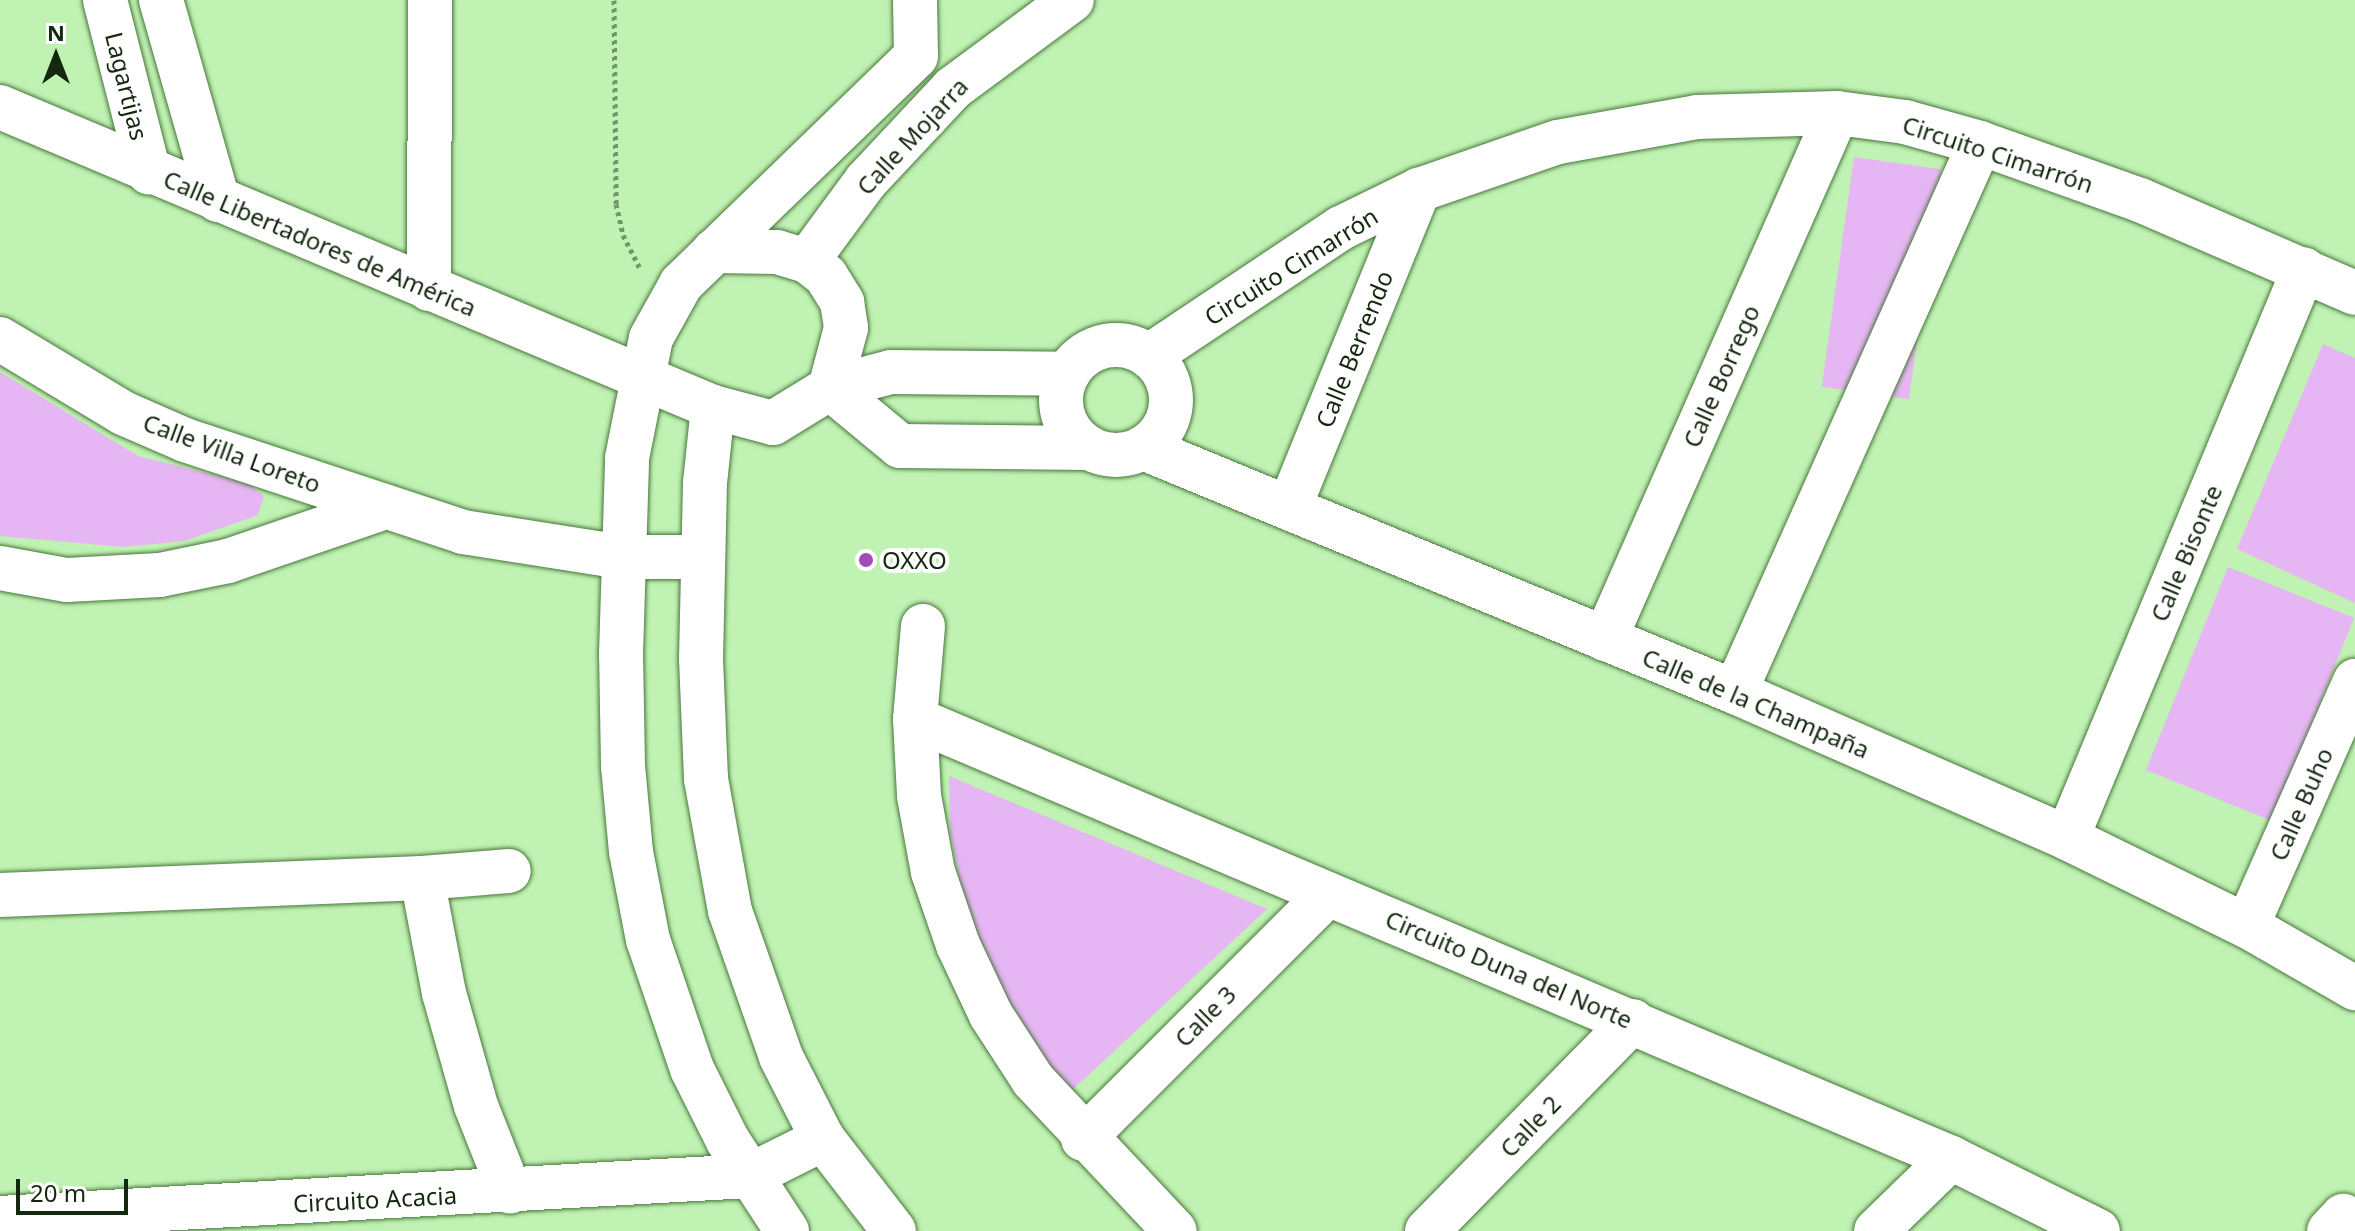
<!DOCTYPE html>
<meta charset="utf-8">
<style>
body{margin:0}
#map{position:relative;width:2355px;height:1231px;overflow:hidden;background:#c0f3b3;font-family:"Noto Sans",sans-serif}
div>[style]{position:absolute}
.green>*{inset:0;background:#e6b5f3;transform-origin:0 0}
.path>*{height:5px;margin-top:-2.5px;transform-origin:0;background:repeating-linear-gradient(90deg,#729769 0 4px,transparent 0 8px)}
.roads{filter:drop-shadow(0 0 2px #48763c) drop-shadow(0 0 2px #48763c)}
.minor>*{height:44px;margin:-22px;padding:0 22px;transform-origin:22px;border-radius:22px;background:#fff}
.minor>.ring{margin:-22px;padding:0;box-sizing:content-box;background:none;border:44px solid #fff;border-radius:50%}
.dots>*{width:22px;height:22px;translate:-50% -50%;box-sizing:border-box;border:4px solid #fff;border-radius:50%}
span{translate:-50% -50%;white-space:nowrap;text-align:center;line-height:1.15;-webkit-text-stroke:8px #fff;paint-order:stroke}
.street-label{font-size:24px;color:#14280f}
.poi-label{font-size:24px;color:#14280f}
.left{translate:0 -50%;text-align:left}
.north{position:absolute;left:16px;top:16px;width:80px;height:80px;-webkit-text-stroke:6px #fff;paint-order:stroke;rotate:0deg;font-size:22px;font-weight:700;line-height:32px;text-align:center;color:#14280f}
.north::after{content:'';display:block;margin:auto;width:28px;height:36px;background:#14280f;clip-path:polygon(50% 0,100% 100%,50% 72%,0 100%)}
.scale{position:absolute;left:16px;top:1179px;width:112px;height:36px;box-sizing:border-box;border:4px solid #14280f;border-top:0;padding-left:10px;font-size:24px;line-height:28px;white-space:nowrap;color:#14280f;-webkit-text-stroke:6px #fff;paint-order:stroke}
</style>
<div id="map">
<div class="green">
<div style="left:1854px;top:157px;width:88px;height:232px;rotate:8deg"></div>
<div style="clip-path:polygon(2323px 344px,2355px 358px,2355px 603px,2237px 549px)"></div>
<div style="clip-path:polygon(0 372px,138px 456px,246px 483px,264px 496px,258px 515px,184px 541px,123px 547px,0 536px)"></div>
<div style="left:2228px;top:567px;width:136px;height:219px;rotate:22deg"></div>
<div style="clip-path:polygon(949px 776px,1267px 909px,1068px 1094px,1007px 1009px,963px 899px,950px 829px)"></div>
</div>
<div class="path">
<div style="left:614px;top:0;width:204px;rotate:89.4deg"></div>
<div style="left:616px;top:204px;width:32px;rotate:77deg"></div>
<div style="left:623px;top:235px;width:39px;rotate:63deg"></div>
</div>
<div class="roads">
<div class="minor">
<div style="left:105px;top:0;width:178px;rotate:75.7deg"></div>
<div style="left:161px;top:0;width:208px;rotate:74.1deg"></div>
<div style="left:915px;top:0;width:56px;rotate:89deg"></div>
<div style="left:0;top:107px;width:774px;rotate:22.82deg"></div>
<div style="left:713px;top:407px;width:62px;rotate:14.9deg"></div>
<div style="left:773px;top:423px;width:67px;rotate:-31.6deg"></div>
<div style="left:830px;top:388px;width:63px;rotate:-14.7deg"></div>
<div style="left:891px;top:372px;width:177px;rotate:0.6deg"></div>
<div style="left:714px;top:251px;width:63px;rotate:0.9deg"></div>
<div style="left:777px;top:252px;width:31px;rotate:17deg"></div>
<div style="left:807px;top:261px;width:24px;rotate:38deg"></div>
<div style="left:826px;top:276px;width:31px;rotate:58deg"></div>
<div style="left:842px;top:302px;width:26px;rotate:81deg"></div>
<div style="left:846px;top:328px;width:62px;rotate:104.9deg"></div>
<div style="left:807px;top:261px;width:99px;rotate:-53.6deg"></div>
<div style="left:866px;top:181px;width:127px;rotate:-46.9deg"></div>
<div style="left:953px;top:88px;width:148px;rotate:-36.5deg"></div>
<div style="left:429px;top:289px;width:289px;rotate:-89.8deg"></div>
<div style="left:0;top:339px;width:144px;rotate:31deg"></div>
<div style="left:123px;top:413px;width:68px;rotate:23.5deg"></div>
<div style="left:185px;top:440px;width:293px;rotate:18.3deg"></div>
<div style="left:463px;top:532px;width:161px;rotate:8.9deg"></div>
<div style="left:622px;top:557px;width:80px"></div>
<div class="ring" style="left:1061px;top:345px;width:66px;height:66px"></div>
<div style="left:1149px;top:356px;width:231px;rotate:-33.7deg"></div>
<div style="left:1341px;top:228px;width:87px;rotate:-26deg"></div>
<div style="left:1419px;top:190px;width:147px;rotate:-19.1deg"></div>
<div style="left:1558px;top:142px;width:141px;rotate:-10.2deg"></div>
<div style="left:1697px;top:117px;width:140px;rotate:-1.6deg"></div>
<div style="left:1837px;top:113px;width:69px;rotate:7.5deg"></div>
<div style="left:1905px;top:122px;width:78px;rotate:15.6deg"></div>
<div style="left:1980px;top:143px;width:170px;rotate:19.6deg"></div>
<div style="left:2140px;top:200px;width:234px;rotate:23.4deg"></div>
<div style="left:830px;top:388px;width:91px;rotate:39.6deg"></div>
<div style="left:900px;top:446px;width:189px;rotate:0.6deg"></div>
<div style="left:713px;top:407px;width:76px;rotate:96deg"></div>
<div style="left:705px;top:483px;width:176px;rotate:91.3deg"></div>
<div style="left:701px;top:659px;width:120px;rotate:87.6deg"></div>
<div style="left:706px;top:779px;width:134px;rotate:79.7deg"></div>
<div style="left:730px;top:911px;width:155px;rotate:70.7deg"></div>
<div style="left:781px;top:1057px;width:92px;rotate:62.9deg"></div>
<div style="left:823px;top:1139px;width:116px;rotate:52.3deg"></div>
<div style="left:1143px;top:448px;width:640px;rotate:22.4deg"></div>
<div style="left:1735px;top:692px;width:363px;rotate:23.7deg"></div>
<div style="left:2067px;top:838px;width:200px;rotate:26.1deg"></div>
<div style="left:2247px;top:926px;width:125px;rotate:29.9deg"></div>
<div style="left:1289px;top:508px;width:344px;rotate:-67.8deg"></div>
<div style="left:0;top:568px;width:68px;rotate:10.2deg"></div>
<div style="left:67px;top:580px;width:93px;rotate:-3.1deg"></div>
<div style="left:160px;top:575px;width:69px;rotate:-11.6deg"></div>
<div style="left:228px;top:561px;width:167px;rotate:-18.9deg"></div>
<div style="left:923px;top:626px;width:93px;rotate:94.9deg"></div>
<div style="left:915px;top:719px;width:77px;rotate:87deg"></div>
<div style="left:919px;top:796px;width:77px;rotate:79.6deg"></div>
<div style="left:933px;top:872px;width:77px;rotate:71.1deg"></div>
<div style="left:958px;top:945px;width:77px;rotate:64.8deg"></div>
<div style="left:991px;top:1015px;width:77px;rotate:57.1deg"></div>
<div style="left:1033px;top:1080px;width:207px;rotate:46.8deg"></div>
<div style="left:1605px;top:639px;width:575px;rotate:-66.2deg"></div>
<div style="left:1735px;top:692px;width:601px;rotate:-65.95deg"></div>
<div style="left:915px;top:719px;width:1125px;rotate:22.96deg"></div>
<div style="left:1951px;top:1158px;width:164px;rotate:26.4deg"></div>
<div style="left:2067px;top:838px;width:616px;rotate:-67.39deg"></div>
<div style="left:422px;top:878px;width:87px;rotate:-4.6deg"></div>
<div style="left:0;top:895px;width:422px;rotate:-2.3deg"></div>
<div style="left:422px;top:878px;width:117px;rotate:79.2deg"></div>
<div style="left:444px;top:993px;width:117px;rotate:74.2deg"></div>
<div style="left:476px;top:1106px;width:92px;rotate:68.4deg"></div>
<div style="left:2247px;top:926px;width:268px;rotate:-66.2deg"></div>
<div style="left:1083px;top:1139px;width:346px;rotate:-45deg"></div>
<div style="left:0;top:1218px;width:750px;rotate:-3.21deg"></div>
<div style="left:749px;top:1176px;width:83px;rotate:-26.6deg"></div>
<div style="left:787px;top:1231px;width:108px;rotate:-123.2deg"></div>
<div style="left:728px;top:1141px;width:80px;rotate:-116.6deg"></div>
<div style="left:692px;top:1069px;width:136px;rotate:-108.8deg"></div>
<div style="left:648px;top:940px;width:90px;rotate:-100.9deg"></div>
<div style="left:631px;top:852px;width:86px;rotate:-95.3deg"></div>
<div style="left:623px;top:766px;width:112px;rotate:-91deg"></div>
<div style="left:621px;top:654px;width:196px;rotate:-88.2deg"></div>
<div style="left:627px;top:458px;width:122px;rotate:-78.7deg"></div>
<div style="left:651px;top:338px;width:62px;rotate:-60.9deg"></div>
<div style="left:681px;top:284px;width:327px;rotate:-44.1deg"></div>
<div style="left:1427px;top:1231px;width:294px;rotate:-45.6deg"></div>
<div style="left:1876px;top:1231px;width:105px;rotate:-44.2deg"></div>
<div style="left:2329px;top:1231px;width:21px;rotate:-47deg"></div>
</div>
</div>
<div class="dots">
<div style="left:866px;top:560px;background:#a34cb8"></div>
</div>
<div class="street-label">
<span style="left:127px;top:86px;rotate:76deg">Lagartijas</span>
<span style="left:912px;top:136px;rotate:-47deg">Calle Mojarra</span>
<span style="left:1998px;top:154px;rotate:18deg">Circuito Cimarrón</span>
<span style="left:320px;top:243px;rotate:23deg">Calle Libertadores de América</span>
<span style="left:1291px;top:266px;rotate:-32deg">Circuito Cimarrón</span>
<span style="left:1354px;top:349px;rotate:-68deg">Calle Berrendo</span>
<span style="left:1721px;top:376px;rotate:-66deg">Calle Borrego</span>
<span style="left:232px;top:453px;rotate:20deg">Calle Villa Loreto</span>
<span style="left:2186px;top:553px;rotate:-67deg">Calle Bisonte</span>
<span style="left:1756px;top:703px;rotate:23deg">Calle de la Champaña</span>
<span style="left:2301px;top:804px;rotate:-66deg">Calle Buho</span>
<span style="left:1509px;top:969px;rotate:23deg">Circuito Duna del Norte</span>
<span style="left:1205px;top:1016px;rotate:-45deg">Calle 3</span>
<span style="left:1530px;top:1126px;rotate:-46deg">Calle 2</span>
<span style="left:375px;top:1199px;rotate:-3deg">Circuito Acacia</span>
</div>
<div class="poi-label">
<span class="left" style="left:882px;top:560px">OXXO</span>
</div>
<div class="north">N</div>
<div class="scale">20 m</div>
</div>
